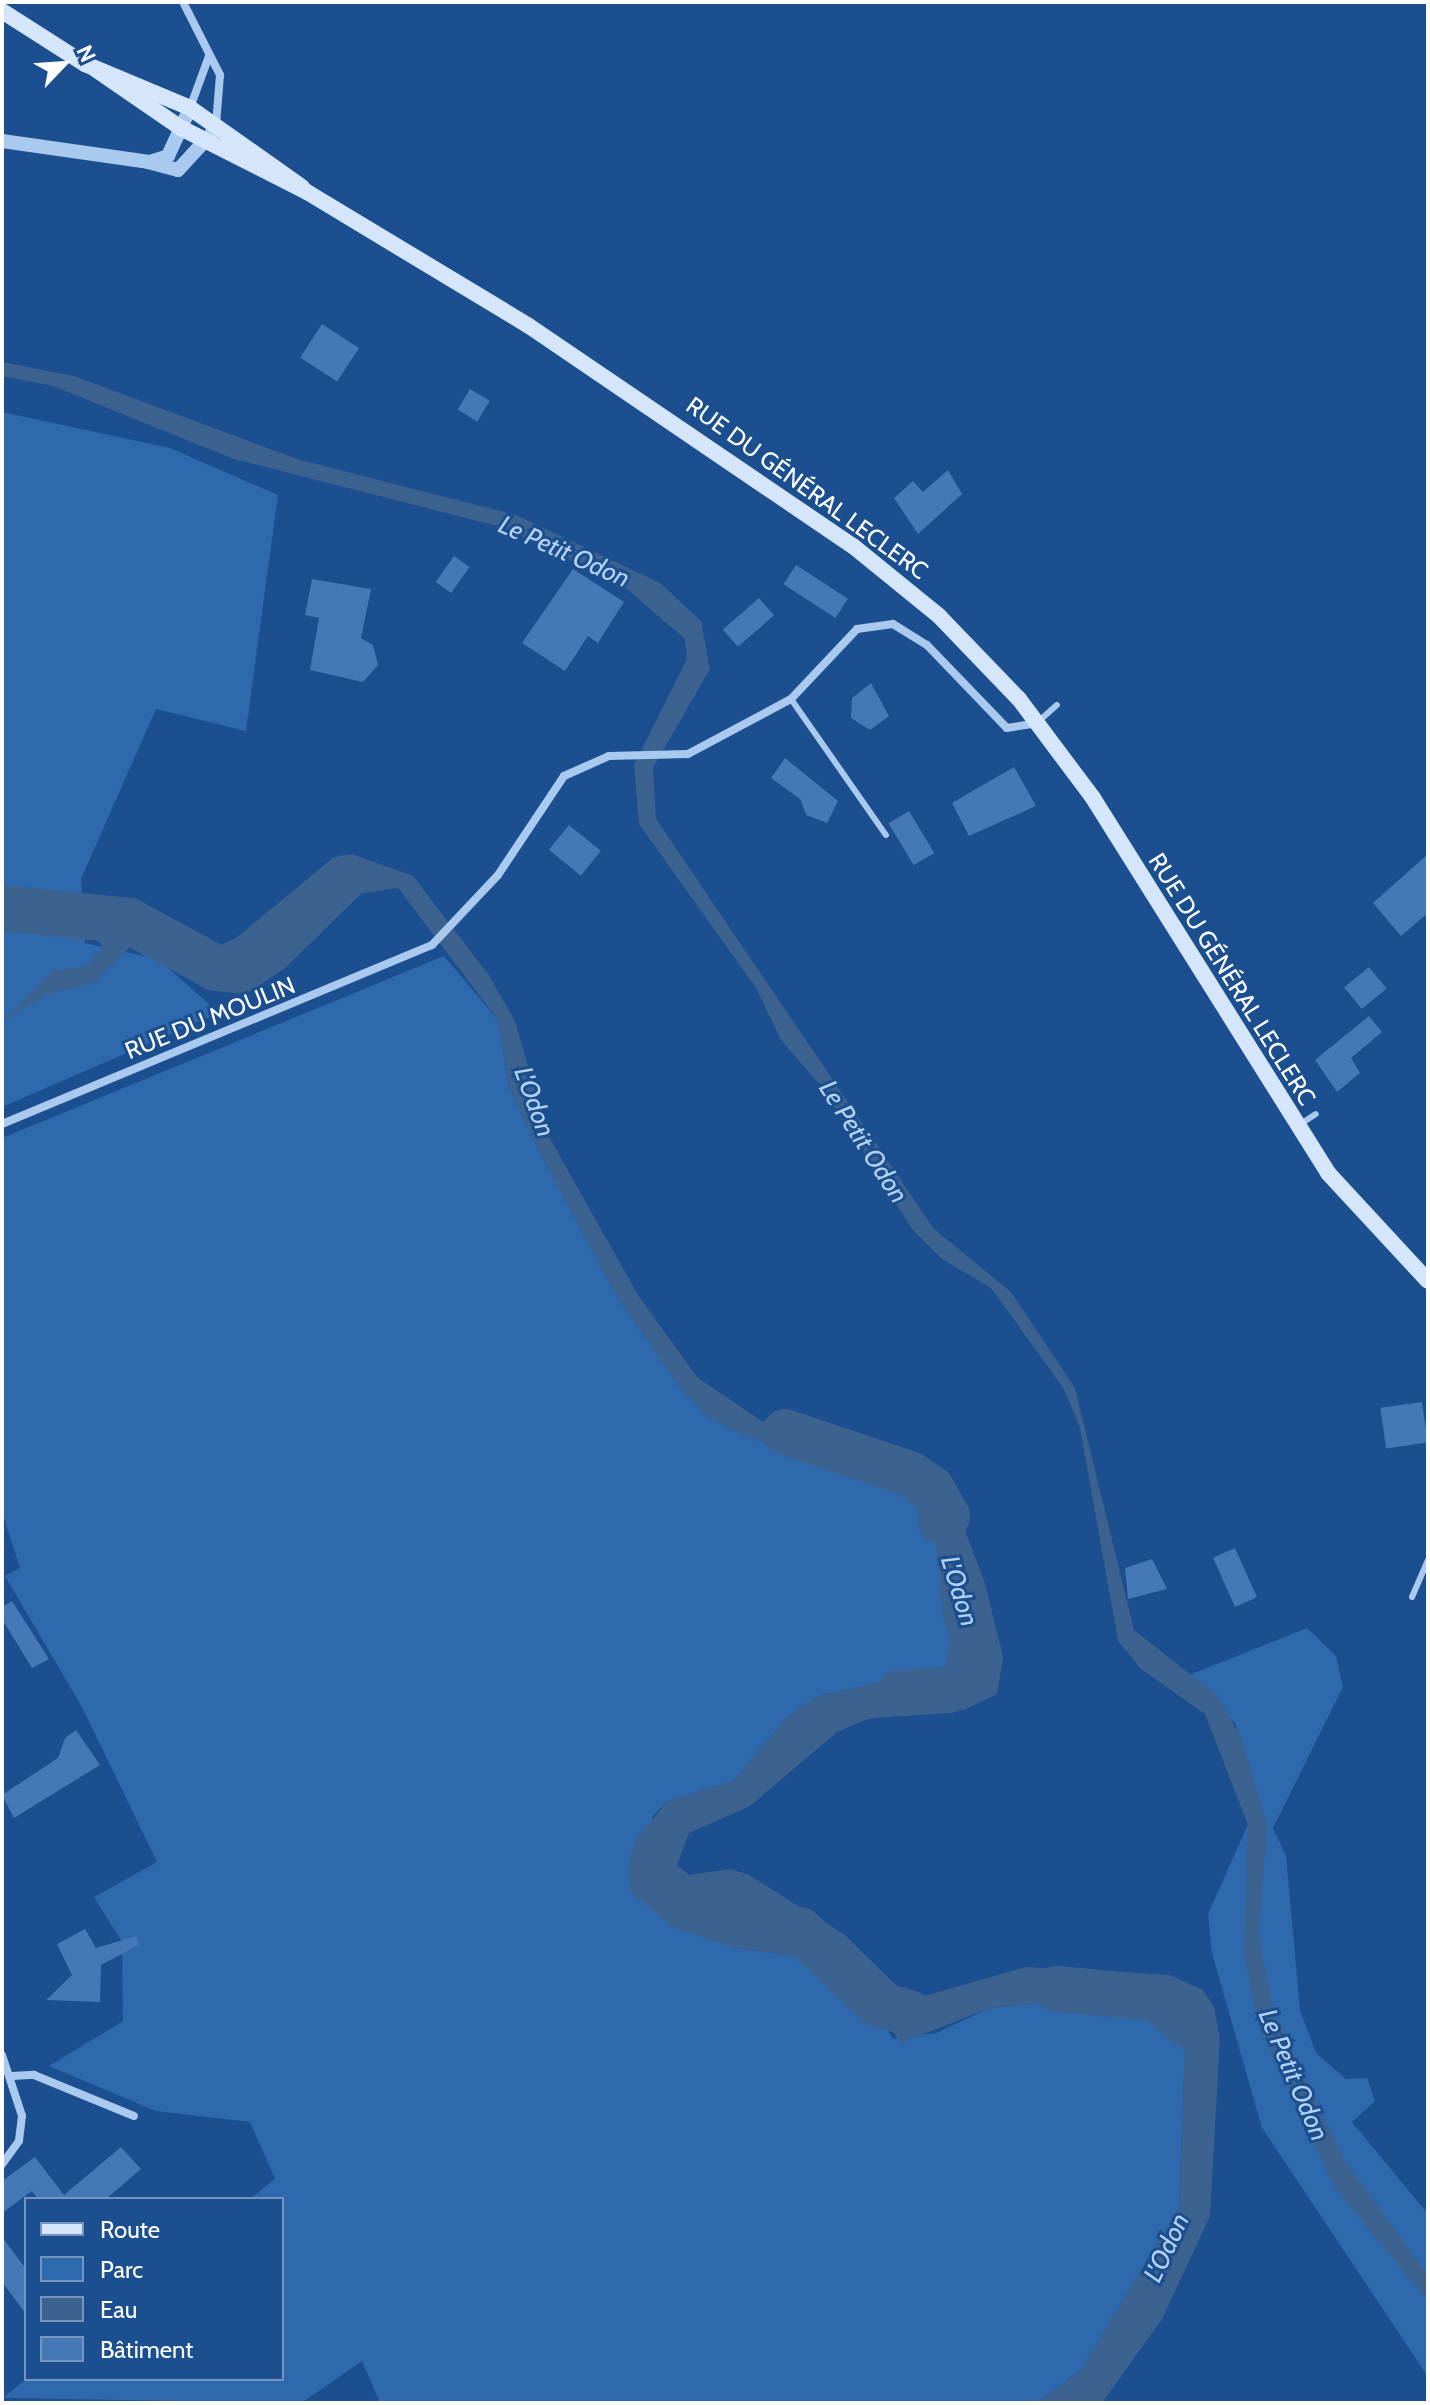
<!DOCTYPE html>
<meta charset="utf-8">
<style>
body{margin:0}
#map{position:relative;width:1430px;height:2405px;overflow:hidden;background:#1b4f8f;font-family:Cabin,sans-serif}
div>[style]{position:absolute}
.green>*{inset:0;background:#2e69ad}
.water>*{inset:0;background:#3c6290}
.river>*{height:46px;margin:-23px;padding:0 23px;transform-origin:23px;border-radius:23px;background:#3c6290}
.building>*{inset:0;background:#4478b7;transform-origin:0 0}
.service>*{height:6px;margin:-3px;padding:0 3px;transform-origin:3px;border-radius:3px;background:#a9c9ee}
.minor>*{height:8px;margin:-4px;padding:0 4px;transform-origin:4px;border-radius:4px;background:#a9c9ee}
.tertiary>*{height:14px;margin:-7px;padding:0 7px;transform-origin:7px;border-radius:7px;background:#a9c9ee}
.secondary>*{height:16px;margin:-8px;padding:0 8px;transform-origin:8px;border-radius:8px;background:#d6e6fa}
span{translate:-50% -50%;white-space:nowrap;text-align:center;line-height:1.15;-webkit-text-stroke:6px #1b4f8f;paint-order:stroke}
.street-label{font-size:24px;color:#fff}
.water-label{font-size:26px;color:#b5d3f5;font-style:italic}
.frame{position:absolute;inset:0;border:4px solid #fff;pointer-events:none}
.legend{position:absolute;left:24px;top:2197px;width:260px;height:184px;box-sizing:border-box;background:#1b4f8f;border:2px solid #7695bc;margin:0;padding:10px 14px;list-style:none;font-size:24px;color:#fff}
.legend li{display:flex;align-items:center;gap:16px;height:40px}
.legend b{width:40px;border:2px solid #7695bc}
.north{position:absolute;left:24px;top:24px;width:80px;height:80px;-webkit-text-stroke:6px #1b4f8f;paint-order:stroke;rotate:65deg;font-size:22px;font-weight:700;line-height:32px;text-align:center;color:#fff}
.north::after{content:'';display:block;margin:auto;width:28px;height:36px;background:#fff;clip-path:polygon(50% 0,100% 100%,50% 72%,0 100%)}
</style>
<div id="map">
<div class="green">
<div style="clip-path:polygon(2px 412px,170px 448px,278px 495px,246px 731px,156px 709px,81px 879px,85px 943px,158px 959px,219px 1013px,2px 1107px)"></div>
<div style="clip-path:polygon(444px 956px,498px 1020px,509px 1086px,533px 1139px,617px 1297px,683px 1391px,707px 1416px,739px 1433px,915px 1499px,937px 1540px,942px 1603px,972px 1662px,969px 1683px,877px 1683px,818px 1696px,787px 1717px,734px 1781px,668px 1801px,652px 1817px,659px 1916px,736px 1948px,827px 1960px,851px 1973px,893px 2039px,936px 2033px,990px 2008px,1132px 1994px,1156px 2008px,1185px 2051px,1179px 2208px,1081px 2370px,1037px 2403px,380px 2403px,362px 2361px,301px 2403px,3px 2398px,26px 2379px,282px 2379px,282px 2199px,250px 2199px,275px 2179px,250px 2122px,156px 2111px,49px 2066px,123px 2021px,122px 1942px,94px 1897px,157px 1862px,83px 1709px,5px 1576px,20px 1568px,2px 1512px,2px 1138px)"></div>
<div style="clip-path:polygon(1307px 1628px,1336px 1656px,1343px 1687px,1273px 1828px,1286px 1856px,1300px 2010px,1316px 2053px,1346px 2079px,1367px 2078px,1375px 2101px,1352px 2122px,1428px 2214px,1428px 2377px,1262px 2128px,1212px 1953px,1208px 1914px,1259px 1800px,1235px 1723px,1189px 1675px)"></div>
</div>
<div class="water">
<div style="clip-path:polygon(2px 362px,74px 376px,300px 460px,516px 515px,660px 583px,701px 621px,710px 669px,653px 768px,656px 819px,934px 1229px,1011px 1292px,1075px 1388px,1134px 1630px,1218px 1696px,1242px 1740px,1267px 1825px,1259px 1937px,1273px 2010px,1345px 2161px,1428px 2275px,1428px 2301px,1335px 2188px,1259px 2027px,1244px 1956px,1248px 1825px,1205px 1714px,1141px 1669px,1118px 1641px,1080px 1428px,1064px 1389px,991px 1288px,942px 1259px,912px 1229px,822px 1087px,781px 1040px,756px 988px,639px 824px,634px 765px,687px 659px,685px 639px,627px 589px,505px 528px,234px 459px,53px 386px,2px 376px)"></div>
<div style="clip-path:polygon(352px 854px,413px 876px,488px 974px,515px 1021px,548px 1135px,638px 1295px,697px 1377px,760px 1420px,925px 1479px,960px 1517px,985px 1583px,1003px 1657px,997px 1694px,964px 1710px,868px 1719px,837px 1732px,750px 1806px,689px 1833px,677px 1865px,689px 1875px,731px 1869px,749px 1875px,845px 1935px,903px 1992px,921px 1997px,1026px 1967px,1170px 1975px,1203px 1990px,1214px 2007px,1220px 2039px,1210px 2216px,1162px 2319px,1102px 2403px,1037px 2403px,1081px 2370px,1179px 2208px,1185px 2051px,1156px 2008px,1132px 1994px,990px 2008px,901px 2043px,851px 1973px,827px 1960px,736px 1948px,671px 1926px,632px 1893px,627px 1872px,635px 1840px,668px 1801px,734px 1781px,787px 1717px,818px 1696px,877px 1683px,969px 1682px,972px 1662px,942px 1603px,934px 1530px,915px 1499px,739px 1433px,707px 1416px,683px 1391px,617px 1297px,533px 1139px,509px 1086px,498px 1020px,398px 888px,362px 893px,285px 968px,246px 994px,211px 990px,135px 942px,92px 984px,48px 994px,2px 1021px,53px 970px,86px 967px,103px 947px,84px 926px,2px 930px,2px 912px,92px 917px,205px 952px,236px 938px,334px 857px)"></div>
</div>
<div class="river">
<div style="left:2px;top:908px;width:128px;rotate:5.8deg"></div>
<div style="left:129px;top:921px;width:99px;rotate:28.4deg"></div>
<div style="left:216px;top:968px;width:19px;rotate:6deg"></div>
<div style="left:785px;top:1432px;width:132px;rotate:18.6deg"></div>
<div style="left:910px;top:1474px;width:25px;rotate:34deg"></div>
<div style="left:931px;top:1488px;width:32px;rotate:60deg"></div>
<div style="left:947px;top:1516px;width:8px;rotate:140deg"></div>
<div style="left:900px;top:1693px;width:48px;rotate:-3.6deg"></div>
<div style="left:948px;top:1690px;width:22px;rotate:-27deg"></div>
<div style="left:968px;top:1680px;width:45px;rotate:-83.7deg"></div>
<div style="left:973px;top:1635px;width:28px;rotate:-108deg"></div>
<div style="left:800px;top:1930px;width:108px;rotate:43.5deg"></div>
<div style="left:878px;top:2004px;width:32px;rotate:16deg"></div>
<div style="left:1057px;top:1989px;width:98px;rotate:5.2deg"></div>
<div style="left:1155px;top:1998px;width:41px;rotate:39.1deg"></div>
</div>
<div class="building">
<div style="left:322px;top:324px;width:44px;height:40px;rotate:33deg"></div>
<div style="left:470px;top:389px;width:23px;height:24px;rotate:31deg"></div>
<div style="clip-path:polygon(948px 470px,962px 494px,918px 534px,894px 498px,913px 481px,923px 492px)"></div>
<div style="left:454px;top:556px;width:19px;height:32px;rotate:35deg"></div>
<div style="left:796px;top:565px;width:62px;height:23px;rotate:33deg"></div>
<div style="clip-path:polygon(573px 569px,624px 602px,598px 643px,588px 636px,565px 671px,522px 643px)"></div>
<div style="clip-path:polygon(312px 579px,371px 589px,361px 638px,373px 645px,378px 665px,363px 682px,310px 670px,319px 618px,305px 615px)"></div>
<div style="left:759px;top:598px;width:23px;height:48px;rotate:49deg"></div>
<div style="clip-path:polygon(871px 683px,889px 716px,870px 730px,851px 718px,852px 698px)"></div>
<div style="clip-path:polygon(785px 758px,838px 801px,827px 823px,806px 815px,801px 800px,771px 778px)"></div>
<div style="clip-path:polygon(1014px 767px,1036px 806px,969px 836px,952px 803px)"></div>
<div style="left:909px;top:811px;width:49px;height:24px;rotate:59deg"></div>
<div style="left:569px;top:825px;width:41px;height:32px;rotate:39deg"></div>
<div style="clip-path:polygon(1428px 854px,1428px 913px,1401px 936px,1373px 903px)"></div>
<div style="left:1369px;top:967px;width:28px;height:32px;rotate:51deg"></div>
<div style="clip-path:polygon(1369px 1016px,1382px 1032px,1351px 1058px,1360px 1073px,1337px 1092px,1315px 1060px)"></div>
<div style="left:1422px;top:1402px;width:41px;height:42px;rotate:82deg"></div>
<div style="left:1235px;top:1548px;width:54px;height:24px;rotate:66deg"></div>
<div style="clip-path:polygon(1152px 1559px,1167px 1589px,1128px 1599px,1125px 1568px)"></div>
<div style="clip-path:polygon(12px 1601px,49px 1659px,32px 1668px,2px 1619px,2px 1607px)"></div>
<div style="clip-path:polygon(76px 1730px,100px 1765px,14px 1818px,2px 1795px,58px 1758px,65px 1738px)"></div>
<div style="clip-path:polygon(85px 1929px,96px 1948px,136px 1936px,139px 1945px,101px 1965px,100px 2002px,46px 2000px,72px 1975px,57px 1944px)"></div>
<div style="clip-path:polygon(121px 2147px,141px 2169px,106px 2199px,38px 2199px,32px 2191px,2px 2213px,2px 2181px,35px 2157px,64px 2195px)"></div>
<div style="clip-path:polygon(2px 2237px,26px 2269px,26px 2314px,2px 2282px)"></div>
</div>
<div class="service">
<div style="left:791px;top:699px;width:166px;rotate:55.1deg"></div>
<div style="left:1039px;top:721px;width:24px;rotate:-42deg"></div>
<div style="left:1299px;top:1125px;width:20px;rotate:-33deg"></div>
<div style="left:1412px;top:1597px;width:40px;rotate:-66.6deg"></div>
</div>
<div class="minor">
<div style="left:183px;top:2px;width:82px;rotate:63.1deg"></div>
<div style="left:220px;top:75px;width:50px;rotate:94.6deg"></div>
<div style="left:190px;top:108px;width:55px;rotate:-69.9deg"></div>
<div style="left:2px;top:1124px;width:466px;rotate:-22.6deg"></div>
<div style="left:432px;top:945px;width:96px;rotate:-46.7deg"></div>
<div style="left:498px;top:875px;width:119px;rotate:-56.3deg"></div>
<div style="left:564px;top:776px;width:49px;rotate:-24deg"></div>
<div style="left:609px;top:756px;width:79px;rotate:-1.5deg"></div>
<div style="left:688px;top:754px;width:117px;rotate:-28.1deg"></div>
<div style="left:791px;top:699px;width:96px;rotate:-46.7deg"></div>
<div style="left:857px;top:629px;width:36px;rotate:-8deg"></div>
<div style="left:893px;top:624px;width:40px;rotate:32deg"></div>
<div style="left:927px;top:645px;width:115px;rotate:46.1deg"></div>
<div style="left:1007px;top:728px;width:30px;rotate:-9deg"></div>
<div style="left:2px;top:2055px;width:64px;rotate:71.8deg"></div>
<div style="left:22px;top:2116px;width:25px;rotate:97deg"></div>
<div style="left:19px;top:2141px;width:29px;rotate:126deg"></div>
<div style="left:12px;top:2076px;width:22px;rotate:-3deg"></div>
<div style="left:34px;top:2075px;width:108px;rotate:22.3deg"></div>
</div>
<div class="tertiary">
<div style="left:2px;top:141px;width:149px;rotate:8.1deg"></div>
<div style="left:150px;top:162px;width:19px;rotate:-18deg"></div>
<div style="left:168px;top:156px;width:53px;rotate:-65.4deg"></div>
<div style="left:148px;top:162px;width:31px;rotate:15deg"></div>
<div style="left:178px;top:170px;width:50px;rotate:-47.4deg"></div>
</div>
<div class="secondary">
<div style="left:2px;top:11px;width:98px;rotate:32.6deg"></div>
<div style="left:85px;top:64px;width:114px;rotate:22.7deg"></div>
<div style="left:190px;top:108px;width:137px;rotate:35.2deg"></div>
<div style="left:95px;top:69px;width:104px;rotate:34.5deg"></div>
<div style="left:181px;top:128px;width:141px;rotate:26.9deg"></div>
<div style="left:307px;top:192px;width:259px;rotate:31.1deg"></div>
<div style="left:529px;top:326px;width:392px;rotate:34.2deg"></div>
<div style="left:853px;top:546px;width:111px;rotate:39.1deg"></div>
<div style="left:939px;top:616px;width:115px;rotate:46.1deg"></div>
<div style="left:1019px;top:699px;width:124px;rotate:53.2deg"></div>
<div style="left:1093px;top:798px;width:443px;rotate:57.9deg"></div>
<div style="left:1328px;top:1173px;width:147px;rotate:47.2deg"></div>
</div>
<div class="street-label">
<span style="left:807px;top:488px;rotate:36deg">RUE DU GÉNÉRAL LECLERC</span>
<span style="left:1232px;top:979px;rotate:58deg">RUE DU GÉNÉRAL LECLERC</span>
<span style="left:210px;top:1018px;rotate:-22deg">RUE DU MOULIN</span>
</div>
<div class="water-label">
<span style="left:564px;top:552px;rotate:24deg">Le Petit Odon</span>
<span style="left:534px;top:1102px;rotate:70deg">L'Odon</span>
<span style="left:863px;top:1142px;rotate:57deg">Le Petit Odon</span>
<span style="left:959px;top:1591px;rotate:73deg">L'Odon</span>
<span style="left:1293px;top:2075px;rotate:67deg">Le Petit Odon</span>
<span style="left:1167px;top:2248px;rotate:-65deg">L'Odon</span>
</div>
<div class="frame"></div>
<ul class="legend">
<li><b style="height:10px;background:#d6e6fa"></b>Route</li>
<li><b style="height:22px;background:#2e69ad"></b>Parc</li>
<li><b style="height:22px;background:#3c6290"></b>Eau</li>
<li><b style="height:22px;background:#4478b7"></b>Bâtiment</li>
</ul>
<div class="north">N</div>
</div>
